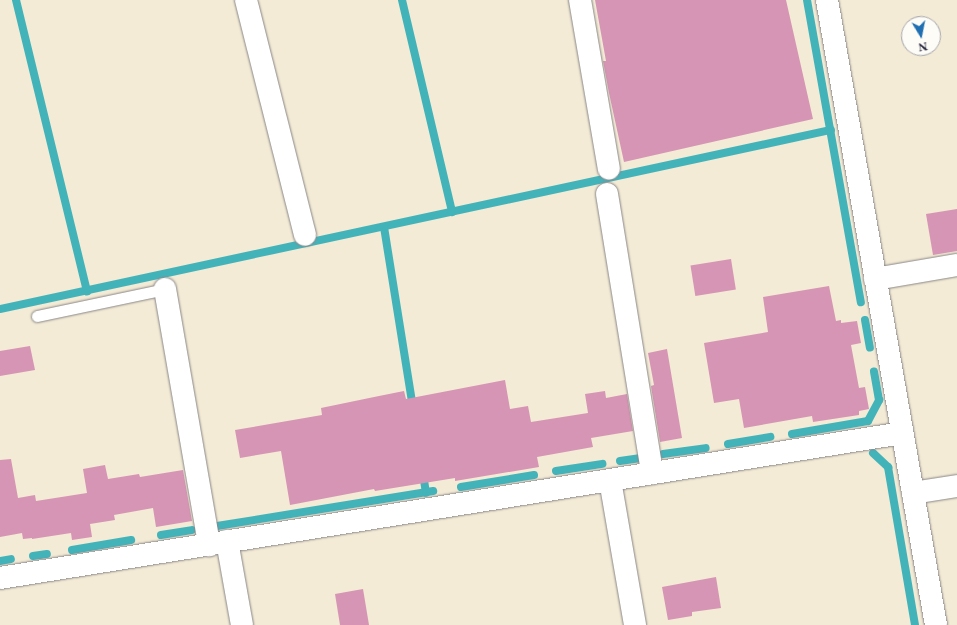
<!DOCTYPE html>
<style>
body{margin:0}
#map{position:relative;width:957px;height:625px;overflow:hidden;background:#f3ebd5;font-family:"EB Garamond",serif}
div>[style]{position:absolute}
.stream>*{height:8px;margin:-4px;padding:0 4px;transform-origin:4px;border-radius:4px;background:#43b3ba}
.building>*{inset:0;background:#d695b4;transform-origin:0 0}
.roads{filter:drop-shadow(0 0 1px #8a8688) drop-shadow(0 0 1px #8a8688)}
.lane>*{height:11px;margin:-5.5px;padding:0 5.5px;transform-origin:5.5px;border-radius:5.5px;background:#fff}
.street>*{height:22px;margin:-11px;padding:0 11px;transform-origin:11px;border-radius:11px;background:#fff}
.secondary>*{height:22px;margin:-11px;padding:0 11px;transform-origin:11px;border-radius:11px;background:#fff}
span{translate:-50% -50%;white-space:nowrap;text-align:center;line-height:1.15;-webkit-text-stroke:3px #fdfcf7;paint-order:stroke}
.north{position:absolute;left:901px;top:16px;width:40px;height:40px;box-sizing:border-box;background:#fdfcf7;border:1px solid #a5a5ac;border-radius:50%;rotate:170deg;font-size:11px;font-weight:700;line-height:16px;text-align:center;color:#22223b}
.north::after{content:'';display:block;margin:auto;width:14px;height:18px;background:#1f6fb2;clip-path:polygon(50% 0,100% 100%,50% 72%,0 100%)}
</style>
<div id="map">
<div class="stream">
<div style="left:16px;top:0;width:300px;rotate:76.3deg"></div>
<div style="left:402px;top:0;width:218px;rotate:76.7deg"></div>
<div style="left:807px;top:0;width:307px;rotate:79.9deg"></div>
<div style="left:384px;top:227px;width:184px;rotate:80.9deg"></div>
<div style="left:0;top:309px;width:850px;rotate:-12.16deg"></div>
<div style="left:865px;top:320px;width:28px;rotate:80deg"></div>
<div style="left:792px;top:434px;width:77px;rotate:-9.7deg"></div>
<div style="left:868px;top:421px;width:24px;rotate:-62deg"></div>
<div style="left:879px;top:400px;width:29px;rotate:-100deg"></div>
<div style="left:728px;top:444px;width:43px;rotate:-9.5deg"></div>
<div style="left:873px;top:453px;width:21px;rotate:43deg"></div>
<div style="left:888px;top:467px;width:160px;rotate:80.3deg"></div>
<div style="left:663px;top:454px;width:43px;rotate:-7.9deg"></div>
<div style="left:620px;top:461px;width:21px;rotate:-8deg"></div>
<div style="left:556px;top:471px;width:47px;rotate:-8.7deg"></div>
<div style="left:423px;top:474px;width:19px;rotate:81deg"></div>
<div style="left:461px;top:487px;width:74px;rotate:-9.3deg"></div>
<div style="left:217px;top:526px;width:219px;rotate:-9.2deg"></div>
<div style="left:161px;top:535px;width:31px;rotate:-9deg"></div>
<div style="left:72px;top:550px;width:60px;rotate:-9.6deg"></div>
<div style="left:33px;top:556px;width:14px;rotate:-8deg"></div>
<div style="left:0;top:561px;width:11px;rotate:-10deg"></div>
</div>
<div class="building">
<div style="clip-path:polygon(595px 0,786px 0,813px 119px,624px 162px,609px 93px,603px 61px,606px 61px)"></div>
<div style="clip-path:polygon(957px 209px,957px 251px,933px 255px,926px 214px)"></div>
<div style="left:731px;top:259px;width:31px;height:41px;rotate:81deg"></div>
<div style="clip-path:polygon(829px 286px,836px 321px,841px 320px,841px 323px,857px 321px,861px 343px,851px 345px,859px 388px,865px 387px,869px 409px,859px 411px,859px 415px,813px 422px,812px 416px,744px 428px,739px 399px,714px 403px,704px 343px,768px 332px,763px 297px)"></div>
<div style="clip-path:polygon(30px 346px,35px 370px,0 376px,0 351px)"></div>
<div style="clip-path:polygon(667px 349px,682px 438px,660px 442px,651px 386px,654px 385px,648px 353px)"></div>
<div style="clip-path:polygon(505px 380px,510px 409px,528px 406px,531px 422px,588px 413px,585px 394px,605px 391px,606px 398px,627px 394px,633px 431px,591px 438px,593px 447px,537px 457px,539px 467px,455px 481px,455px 478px,375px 491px,374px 489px,290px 505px,281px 451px,240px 458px,235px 430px,322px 415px,321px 408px,379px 396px,404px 391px,406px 399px)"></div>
<div style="clip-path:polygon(11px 459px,18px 498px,35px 495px,36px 501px,87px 493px,83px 469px,105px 465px,108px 479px,139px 474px,140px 477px,183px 470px,192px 521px,156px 527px,153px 508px,114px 515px,115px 520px,90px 524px,92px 537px,72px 540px,71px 533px,32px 539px,32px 538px,23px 539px,22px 533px,0 537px,0 460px)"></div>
<div style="clip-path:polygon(716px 577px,721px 608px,692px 612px,692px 616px,668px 620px,662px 587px)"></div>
<div style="clip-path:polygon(363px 589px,369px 625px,340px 625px,335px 594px)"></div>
</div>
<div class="roads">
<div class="lane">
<div style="left:37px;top:316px;width:131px;rotate:-11.9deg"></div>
</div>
<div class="street">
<div style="left:246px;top:0;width:242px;rotate:75.9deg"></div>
<div style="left:580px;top:0;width:171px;rotate:80.3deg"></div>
<div style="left:607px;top:194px;width:283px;rotate:80.8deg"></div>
<div style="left:875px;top:279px;width:83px;rotate:-9.7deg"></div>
<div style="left:165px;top:289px;width:260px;rotate:80.2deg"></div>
<div style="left:610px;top:480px;width:147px;rotate:80.2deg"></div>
<div style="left:913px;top:493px;width:45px;rotate:-9deg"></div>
<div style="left:227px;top:541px;width:85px;rotate:79.9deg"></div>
<div style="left:0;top:578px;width:914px;rotate:-9.13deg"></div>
</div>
<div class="secondary">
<div style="left:827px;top:0;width:634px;rotate:80.11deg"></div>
</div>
</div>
<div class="north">N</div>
</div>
